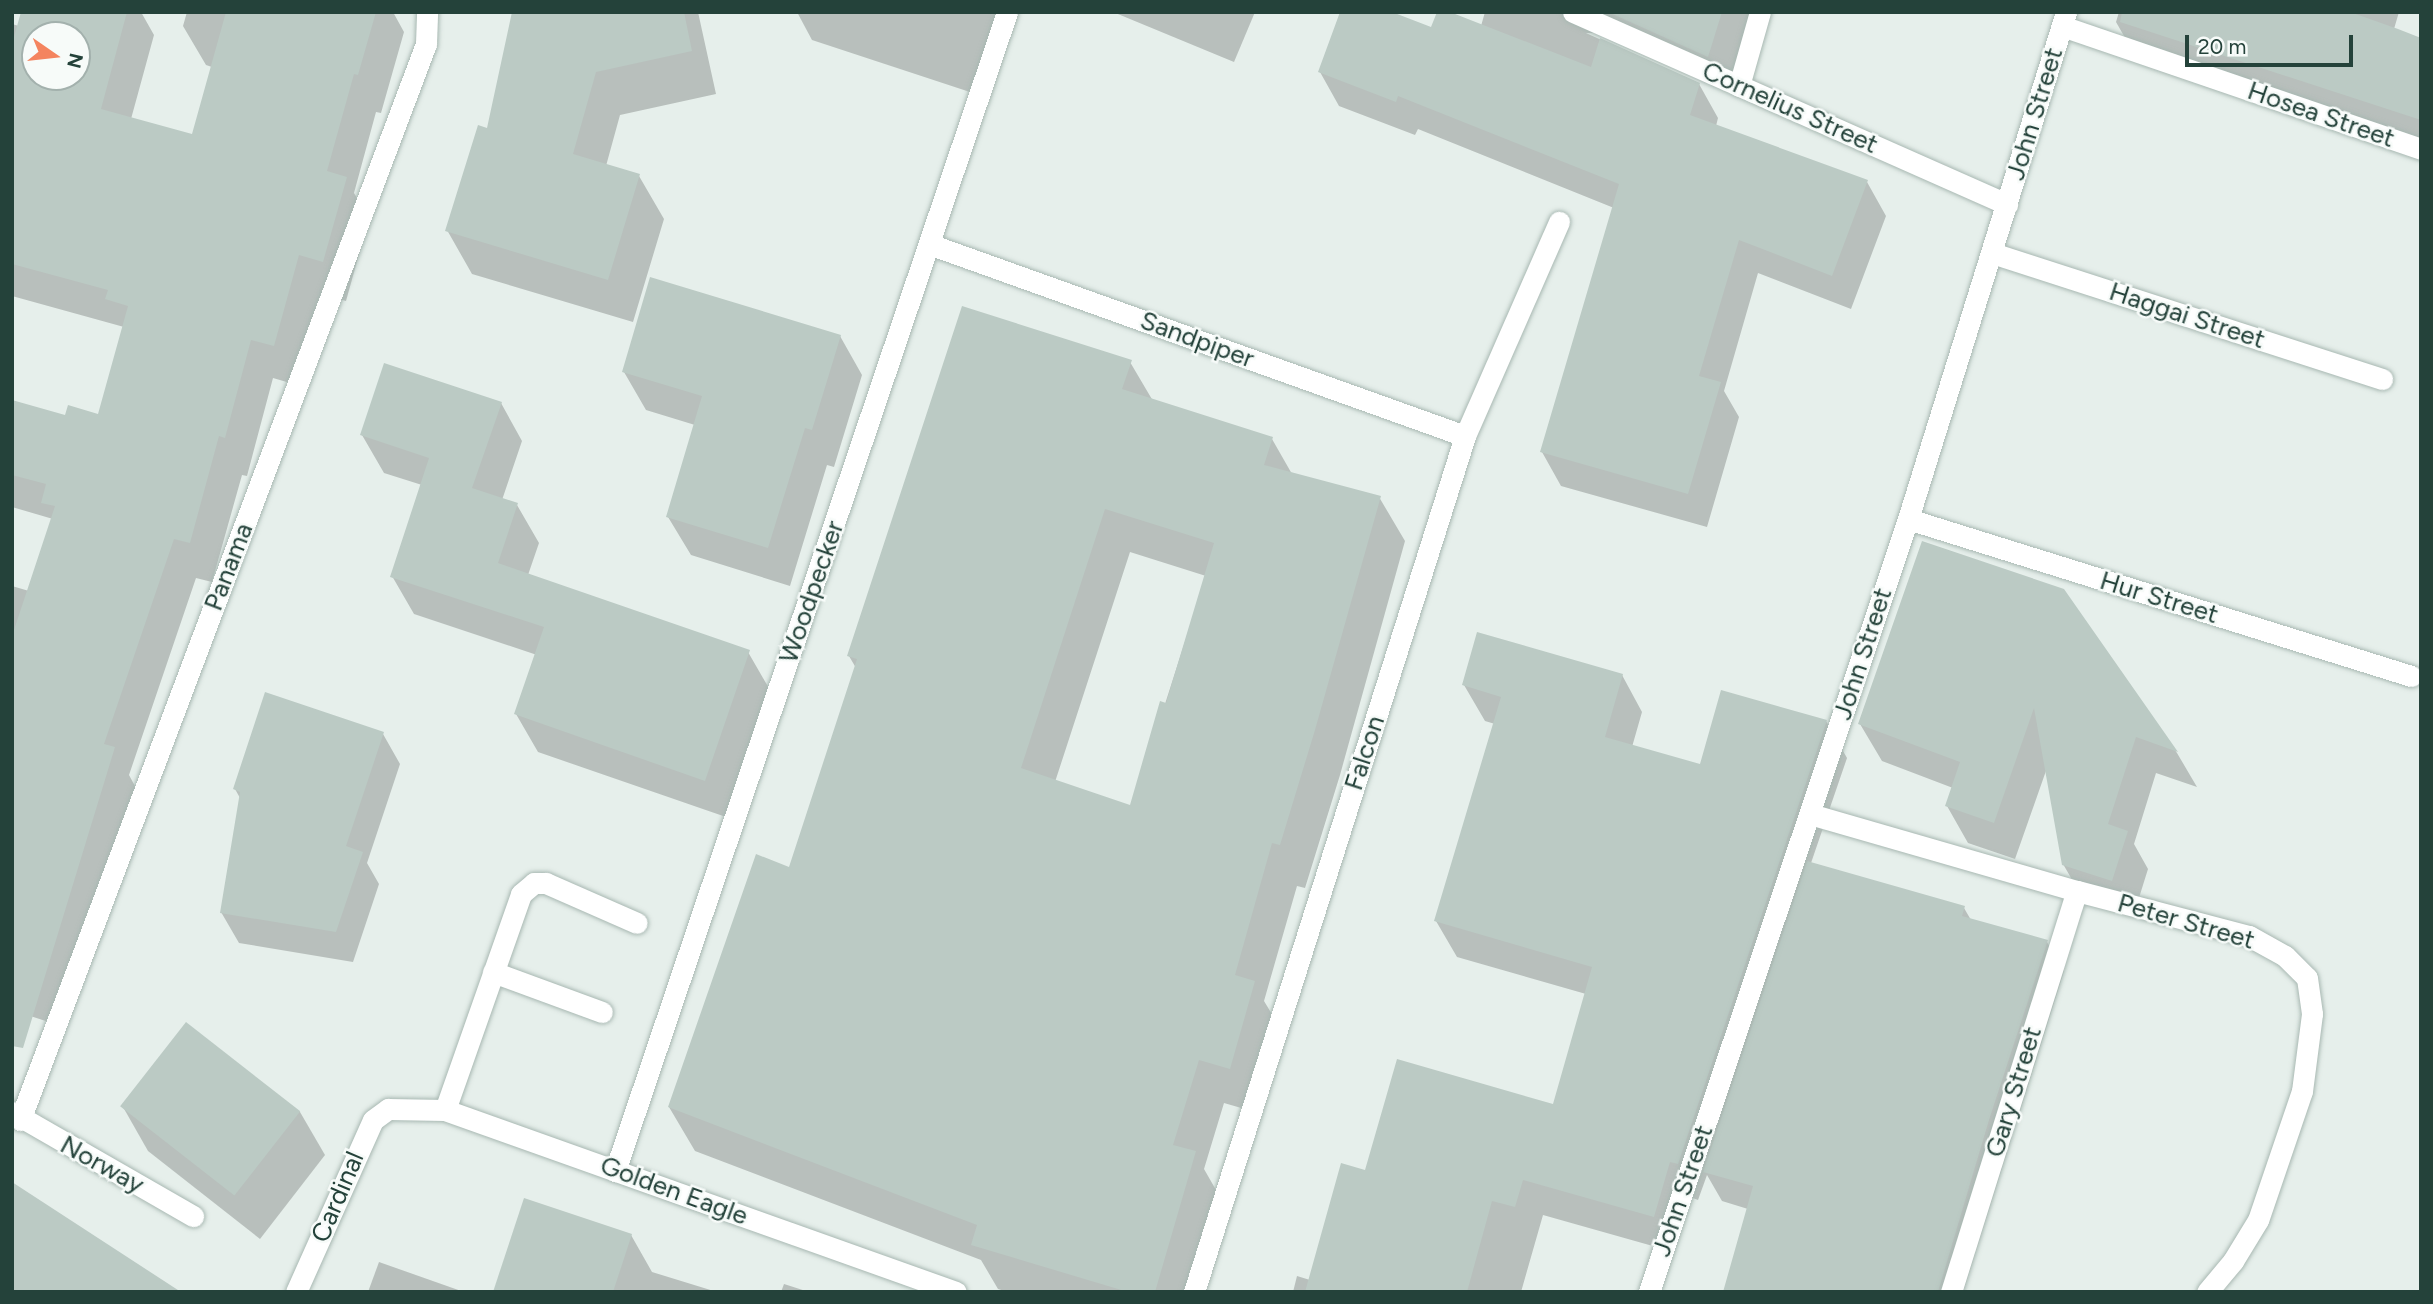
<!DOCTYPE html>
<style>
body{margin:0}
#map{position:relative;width:2433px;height:1304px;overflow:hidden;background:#e6efeb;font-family:Figtree,sans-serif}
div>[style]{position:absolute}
.shadow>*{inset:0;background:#0003}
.building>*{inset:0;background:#bbcac4;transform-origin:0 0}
.roads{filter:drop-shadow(0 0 2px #a8b8b2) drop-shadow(0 0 2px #a8b8b2)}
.lane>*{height:21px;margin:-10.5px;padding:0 10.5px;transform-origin:10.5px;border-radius:10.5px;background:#fff}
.street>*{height:21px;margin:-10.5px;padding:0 10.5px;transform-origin:10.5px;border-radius:10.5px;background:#fff}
span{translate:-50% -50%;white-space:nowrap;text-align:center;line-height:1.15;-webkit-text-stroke:5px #f7fbf9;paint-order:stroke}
.street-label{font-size:26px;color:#24423a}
.frame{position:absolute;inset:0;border:14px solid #24423a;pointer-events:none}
.north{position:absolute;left:21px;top:21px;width:70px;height:70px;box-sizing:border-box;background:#f7fbf9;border:2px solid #a3b1ad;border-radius:50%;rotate:104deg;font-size:19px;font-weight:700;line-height:28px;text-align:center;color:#24423a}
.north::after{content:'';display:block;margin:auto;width:24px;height:32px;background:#f4845f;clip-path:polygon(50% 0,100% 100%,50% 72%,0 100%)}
.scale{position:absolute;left:2185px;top:35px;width:168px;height:32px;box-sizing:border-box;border:4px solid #24423a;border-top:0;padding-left:9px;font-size:21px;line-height:24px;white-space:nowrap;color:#24423a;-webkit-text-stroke:5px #f7fbf9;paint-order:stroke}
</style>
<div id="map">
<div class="shadow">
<div style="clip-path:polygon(evenodd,23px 12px,141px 12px,154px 35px,131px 119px,194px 136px,212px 67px,206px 65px,183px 26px,187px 12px,393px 12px,404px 32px,381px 113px,376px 112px,354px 193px,369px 218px,346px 301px,321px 294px,297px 385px,273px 378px,247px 476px,242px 475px,212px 582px,196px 578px,129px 775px,136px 788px,64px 1027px,12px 1010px,12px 586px,29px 591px,53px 519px,12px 507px,12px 402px,67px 417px,99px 416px,124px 327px,12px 296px,12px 24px,19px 26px,23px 12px,35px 35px,77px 35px,77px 77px,35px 77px,35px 35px)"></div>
<div style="clip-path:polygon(514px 12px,698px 12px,716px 94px,620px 115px,606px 166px,639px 176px,664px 219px,633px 322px,472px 274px,447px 230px,488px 130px)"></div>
<div style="clip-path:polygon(797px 12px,1003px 12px,976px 94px,812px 40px)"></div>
<div style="clip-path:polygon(1113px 12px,1255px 12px,1234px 62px)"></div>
<div style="clip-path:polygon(1485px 12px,1752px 12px,1727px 90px,1598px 33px,1586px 33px,1699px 84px,1718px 118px,1716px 126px,1867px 182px,1886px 216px,1851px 309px,1758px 273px,1724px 391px,1739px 417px,1707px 527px,1561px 486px,1542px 452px,1614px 208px,1418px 129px,1415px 135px,1339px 106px,1320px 72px,1432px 29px,1481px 26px)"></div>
<div style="clip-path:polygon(2119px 12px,2399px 12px,2394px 29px,2421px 39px,2421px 152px,2136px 57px,2116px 22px)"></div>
<div style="clip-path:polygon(840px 336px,862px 375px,834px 467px,827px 465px,790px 586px,691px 555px,668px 517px,695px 425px,646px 410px,624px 372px)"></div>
<div style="clip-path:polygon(evenodd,1130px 362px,1153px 401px,1272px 439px,1292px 474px,1379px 497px,1405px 541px,1340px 775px,1305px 888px,1297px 886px,1264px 1001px,1279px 1026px,1255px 1112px,1224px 1103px,1204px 1169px,1220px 1197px,1192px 1292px,1008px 1292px,998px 1289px,981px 1260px,695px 1151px,669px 1107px,790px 869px,856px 668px,849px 656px,1130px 362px,1130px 552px,1206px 576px,1132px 807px,1055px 782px,1130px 552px)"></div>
<div style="clip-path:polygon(501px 403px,522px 441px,502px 500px,517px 505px,539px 543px,528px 575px,748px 652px,770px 690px,726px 817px,538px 752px,516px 714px,537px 655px,414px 614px,392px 576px,422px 485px,384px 473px,362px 435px)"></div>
<div style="clip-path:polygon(2063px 591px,2177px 753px,2197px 787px,2156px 773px,2134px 844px,2148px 869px,2133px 917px,2085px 902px,2063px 864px,2047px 768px,2015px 859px,1968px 843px,1947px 806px,1953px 788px,1882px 761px,1860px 724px)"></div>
<div style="clip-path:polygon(1622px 675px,1642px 712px,1632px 747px,1701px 767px,1826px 721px,1847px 758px,1811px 863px,1964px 908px,1971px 920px,2047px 942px,2064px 971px,1963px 1292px,1725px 1292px,1748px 1209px,1722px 1201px,1707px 1175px,1698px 1200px,1690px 1197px,1674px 1252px,1543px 1215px,1521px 1292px,1293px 1292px,1297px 1276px,1310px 1280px,1366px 1172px,1554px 1106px,1586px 994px,1457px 957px,1436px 921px,1495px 724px,1485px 721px,1464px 685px)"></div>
<div style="clip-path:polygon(383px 734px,400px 764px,367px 863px,379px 884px,353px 962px,239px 943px,221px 912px,240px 798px,235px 789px)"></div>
<div style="clip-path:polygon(123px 1107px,300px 1112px,325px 1155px,260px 1239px,148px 1151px)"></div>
<div style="clip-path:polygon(631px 1235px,652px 1272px,717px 1292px,495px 1292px)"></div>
<div style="clip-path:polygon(379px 1262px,464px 1292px,368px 1292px)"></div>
<div style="clip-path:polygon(784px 1284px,809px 1292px,781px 1292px)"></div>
</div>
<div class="building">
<div style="clip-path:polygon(evenodd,21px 12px,127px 12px,101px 109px,192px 134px,226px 12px,376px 12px,358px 75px,354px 74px,327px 171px,347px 177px,323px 262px,299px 255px,274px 346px,251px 340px,225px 438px,219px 436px,190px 543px,174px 539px,104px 744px,115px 747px,23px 1048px,12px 1046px,12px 636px,55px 506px,41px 503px,46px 484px,12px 475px,12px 400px,65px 415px,68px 405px,98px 414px,128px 306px,105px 299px,108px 290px,12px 264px,12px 44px,21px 12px,35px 35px,77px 35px,77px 77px,35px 77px,35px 35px)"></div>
<div style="clip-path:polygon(512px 12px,684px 12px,692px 51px,596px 72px,573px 154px,640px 174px,608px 280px,445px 231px,478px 125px,487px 128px)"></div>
<div style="clip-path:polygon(1340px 12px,1392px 12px,1431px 27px,1437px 12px,1450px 12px,1591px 67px,1600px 38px,1700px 83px,1690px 115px,1868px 180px,1832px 276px,1739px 240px,1699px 376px,1721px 382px,1688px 494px,1540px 452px,1619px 184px,1398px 96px,1396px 102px,1318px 72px)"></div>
<div style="clip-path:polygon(1608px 12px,1722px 12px,1708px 57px)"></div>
<div style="clip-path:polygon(2122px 12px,2350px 12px,2398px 29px,2421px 38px,2421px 120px,2120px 22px)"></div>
<div style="clip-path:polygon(650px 277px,841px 335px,812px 430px,805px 428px,768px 548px,666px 517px,702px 396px,622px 372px)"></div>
<div style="clip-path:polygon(evenodd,962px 306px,1132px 360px,1122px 389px,1273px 437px,1264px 465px,1381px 496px,1315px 730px,1280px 845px,1272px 843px,1235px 975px,1255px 981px,1230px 1069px,1199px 1060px,1173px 1145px,1196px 1151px,1155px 1292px,1128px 1292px,971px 1245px,977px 1225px,668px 1107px,756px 854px,789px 867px,857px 659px,847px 656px,962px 306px,1105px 509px,1214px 543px,1166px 703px,1160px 701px,1130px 805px,1021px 768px,1105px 509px)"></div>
<div style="clip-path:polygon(384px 363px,502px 402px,472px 488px,518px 503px,498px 563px,750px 650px,705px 781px,514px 714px,544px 627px,390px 577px,429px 458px,360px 435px)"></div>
<div style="clip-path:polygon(1922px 541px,2064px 589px,2178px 752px,2136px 737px,2108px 824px,2128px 831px,2112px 881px,2062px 865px,2034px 708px,1994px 823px,1945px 806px,1960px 762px,1858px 724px)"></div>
<div style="clip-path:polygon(1477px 632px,1623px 674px,1605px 737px,1700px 764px,1721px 690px,1827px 720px,1678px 1164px,1670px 1162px,1654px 1217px,1523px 1180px,1515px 1207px,1492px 1201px,1467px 1292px,1305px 1292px,1341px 1163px,1365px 1170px,1397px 1059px,1553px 1104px,1592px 967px,1434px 921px,1501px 697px,1462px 685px)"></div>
<div style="clip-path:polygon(265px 692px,384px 732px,346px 846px,363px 852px,336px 932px,220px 913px,240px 792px,233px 789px)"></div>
<div style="clip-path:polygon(1807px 861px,1965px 906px,1962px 916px,2048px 940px,1989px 1120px,1938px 1292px,1723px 1292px,1753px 1186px,1703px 1172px)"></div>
<div style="left:186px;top:1022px;width:145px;height:107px;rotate:38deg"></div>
<div style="clip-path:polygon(12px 1182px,181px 1292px,12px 1292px)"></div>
<div style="clip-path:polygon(524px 1198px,632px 1234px,613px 1292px,493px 1292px)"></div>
</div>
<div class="roads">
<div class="lane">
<div style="left:493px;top:972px;width:116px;rotate:20.2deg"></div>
<div style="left:445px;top:1110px;width:229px;rotate:-70.6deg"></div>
<div style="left:521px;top:894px;width:17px;rotate:-40deg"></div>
<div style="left:534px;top:883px;width:12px"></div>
<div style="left:546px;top:883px;width:99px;rotate:23.7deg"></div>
</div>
<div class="street">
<div style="left:1573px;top:12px;width:475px;rotate:23.9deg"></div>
<div style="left:2062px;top:26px;width:379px;rotate:18.9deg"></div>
<div style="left:1739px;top:86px;width:77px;rotate:-74.2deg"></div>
<div style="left:929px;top:244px;width:569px;rotate:19.71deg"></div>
<div style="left:1992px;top:253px;width:410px;rotate:17.9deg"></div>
<div style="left:1908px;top:519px;width:527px;rotate:17.33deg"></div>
<div style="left:1810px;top:814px;width:278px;rotate:16.1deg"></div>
<div style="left:2077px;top:891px;width:178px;rotate:14.7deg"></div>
<div style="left:2249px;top:936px;width:41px;rotate:29.1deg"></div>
<div style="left:2285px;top:956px;width:31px;rotate:45deg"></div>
<div style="left:2307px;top:978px;width:36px;rotate:82deg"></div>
<div style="left:2312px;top:1014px;width:78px;rotate:97.4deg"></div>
<div style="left:2302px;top:1091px;width:136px;rotate:108.8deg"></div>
<div style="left:2258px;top:1220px;width:48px;rotate:121.4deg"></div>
<div style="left:2233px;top:1261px;width:40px;rotate:130deg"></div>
<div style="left:12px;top:1112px;width:209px;rotate:29.9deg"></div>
<div style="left:20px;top:1120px;width:1150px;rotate:-69.33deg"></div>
<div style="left:426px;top:44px;width:32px;rotate:-88deg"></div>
<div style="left:615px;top:1171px;width:1223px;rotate:-71.31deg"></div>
<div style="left:296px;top:1292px;width:188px;rotate:-65.9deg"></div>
<div style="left:373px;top:1120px;width:19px;rotate:-36deg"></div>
<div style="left:388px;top:1109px;width:57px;rotate:1deg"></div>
<div style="left:445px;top:1110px;width:542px;rotate:19.6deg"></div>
<div style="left:1194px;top:1292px;width:898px;rotate:-72.43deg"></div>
<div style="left:1465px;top:436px;width:234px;rotate:-66.3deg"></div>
<div style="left:1649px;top:1292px;width:815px;rotate:-71.48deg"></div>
<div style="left:1908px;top:519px;width:531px;rotate:-72.69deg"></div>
<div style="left:1951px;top:1292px;width:420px;rotate:-72.6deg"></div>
</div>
</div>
<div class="street-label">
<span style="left:1790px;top:108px;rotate:24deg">Cornelius Street</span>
<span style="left:2035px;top:114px;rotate:-73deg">John Street</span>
<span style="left:2321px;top:115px;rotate:19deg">Hosea Street</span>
<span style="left:2187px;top:316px;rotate:18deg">Haggai Street</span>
<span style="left:1197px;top:340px;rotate:20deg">Sandpiper</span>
<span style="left:229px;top:567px;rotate:-69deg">Panama</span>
<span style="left:812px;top:592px;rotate:-71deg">Woodpecker</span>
<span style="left:2159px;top:598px;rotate:17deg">Hur Street</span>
<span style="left:1863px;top:654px;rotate:-72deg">John Street</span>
<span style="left:1365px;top:753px;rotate:-72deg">Falcon</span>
<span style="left:2186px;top:922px;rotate:16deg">Peter Street</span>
<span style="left:2014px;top:1092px;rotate:-73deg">Gary Street</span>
<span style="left:102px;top:1165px;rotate:29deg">Norway</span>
<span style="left:674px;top:1191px;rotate:20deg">Golden Eagle</span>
<span style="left:1683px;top:1191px;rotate:-71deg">John Street</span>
<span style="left:338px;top:1197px;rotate:-67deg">Cardinal</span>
</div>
<div class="frame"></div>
<div class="north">N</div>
<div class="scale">20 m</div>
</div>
